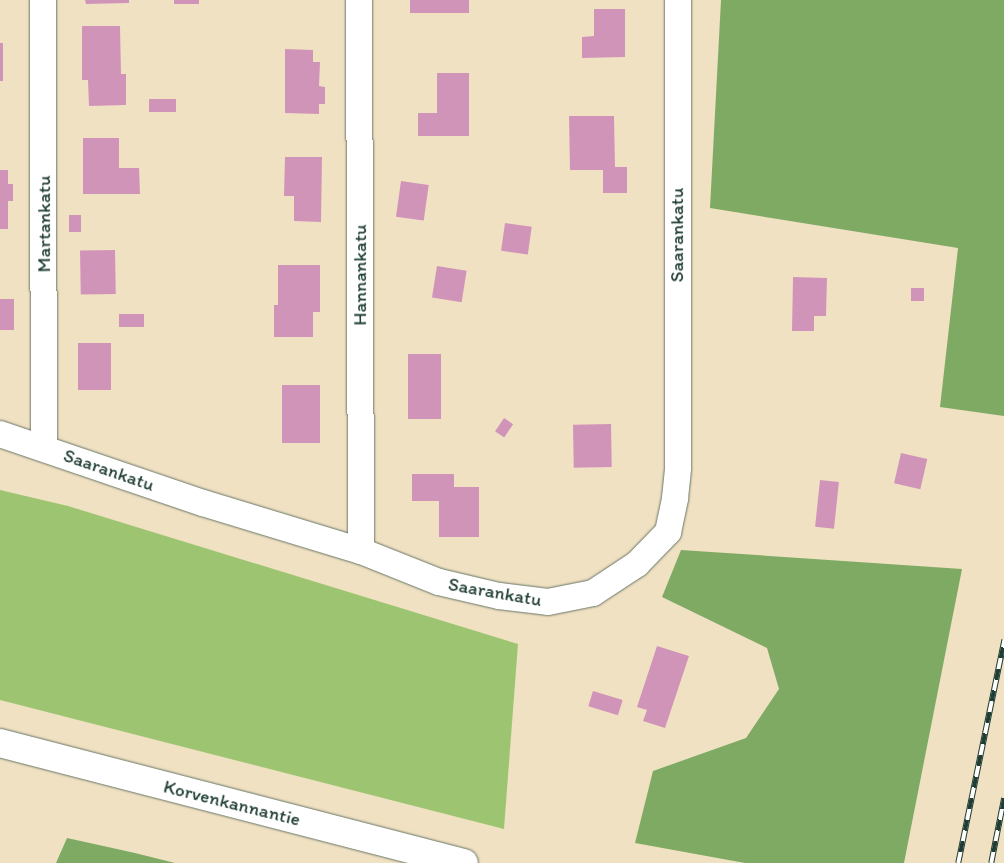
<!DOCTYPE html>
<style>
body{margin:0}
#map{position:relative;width:1004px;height:863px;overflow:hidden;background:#f1e1c3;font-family:Itim,sans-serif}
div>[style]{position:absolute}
.green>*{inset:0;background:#9dc571}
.forest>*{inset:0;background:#7eaa63}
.building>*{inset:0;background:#d194b9;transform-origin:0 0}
.roads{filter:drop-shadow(0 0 1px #687666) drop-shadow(0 0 1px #687666)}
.minor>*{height:26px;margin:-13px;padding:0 13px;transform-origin:13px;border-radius:13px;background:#fff}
.major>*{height:28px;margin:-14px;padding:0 14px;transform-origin:14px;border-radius:14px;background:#fff}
.rail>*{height:5.5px;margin-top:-2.75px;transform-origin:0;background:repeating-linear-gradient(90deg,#fff 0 11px,#1f3d34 0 22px);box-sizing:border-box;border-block:1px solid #1f3d34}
span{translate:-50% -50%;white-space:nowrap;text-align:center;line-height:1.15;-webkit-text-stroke:4px #fff;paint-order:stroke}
.street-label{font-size:19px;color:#1f3d34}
</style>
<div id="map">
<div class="green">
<div style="clip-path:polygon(0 490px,68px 506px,518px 644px,504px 829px,0 700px)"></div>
</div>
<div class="forest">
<div style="clip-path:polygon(721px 0,1004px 0,1004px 416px,940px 407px,958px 248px,710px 208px)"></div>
<div style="clip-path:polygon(681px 550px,962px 569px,904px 863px,745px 863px,635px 843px,653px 771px,746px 738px,779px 689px,767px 648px,662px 597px)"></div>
<div style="clip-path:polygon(67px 838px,135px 853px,175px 863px,56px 863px)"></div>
</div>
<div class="building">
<div style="clip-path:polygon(85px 0,129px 0,129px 3px,86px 4px)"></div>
<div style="left:174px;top:0;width:25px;height:4px"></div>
<div style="left:410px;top:0;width:59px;height:13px"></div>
<div style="clip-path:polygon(594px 9px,625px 9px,625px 57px,582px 58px,582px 37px,594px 36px)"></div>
<div style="clip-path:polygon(82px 26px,120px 26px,121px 74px,126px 74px,126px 105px,89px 106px,88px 80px,82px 80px)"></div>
<div style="left:0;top:43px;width:3px;height:38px"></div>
<div style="clip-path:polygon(285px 49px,313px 50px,313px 62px,320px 62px,319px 86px,325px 87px,325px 104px,319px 104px,319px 114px,285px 113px)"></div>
<div style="clip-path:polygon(437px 73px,469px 73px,469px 136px,418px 136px,418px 113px,437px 113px)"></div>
<div style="left:176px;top:99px;width:13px;height:27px;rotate:90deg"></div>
<div style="clip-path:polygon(569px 116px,614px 116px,615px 167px,627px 167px,627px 193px,603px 193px,603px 170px,570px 170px)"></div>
<div style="clip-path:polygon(83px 138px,119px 138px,119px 168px,139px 168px,140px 194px,83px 194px)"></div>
<div style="clip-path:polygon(285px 157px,322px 157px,321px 222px,294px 221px,294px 196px,284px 196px)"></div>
<div style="clip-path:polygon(0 170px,8px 170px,8px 184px,13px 184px,13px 201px,8px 201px,8px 229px,0 229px)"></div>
<div style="left:401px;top:181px;width:28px;height:36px;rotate:8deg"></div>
<div style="left:69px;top:215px;width:12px;height:17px"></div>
<div style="left:505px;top:223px;width:27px;height:28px;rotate:8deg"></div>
<div style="left:115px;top:250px;width:44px;height:35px;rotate:89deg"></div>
<div style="clip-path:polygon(278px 265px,320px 265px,320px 312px,313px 312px,313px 337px,274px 337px,274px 305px,278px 305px)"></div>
<div style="left:437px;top:266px;width:30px;height:32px;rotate:9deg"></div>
<div style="clip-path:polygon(793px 277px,827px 278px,826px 316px,814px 316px,814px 331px,792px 331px)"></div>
<div style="left:911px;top:288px;width:13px;height:13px"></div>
<div style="left:0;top:299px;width:14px;height:31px"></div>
<div style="left:144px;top:314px;width:13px;height:25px;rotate:90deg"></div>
<div style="left:78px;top:343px;width:33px;height:47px"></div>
<div style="left:408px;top:354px;width:33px;height:65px"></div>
<div style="left:282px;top:385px;width:38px;height:58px"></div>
<div style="left:504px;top:418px;width:11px;height:16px;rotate:34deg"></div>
<div style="left:611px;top:424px;width:43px;height:38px;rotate:89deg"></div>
<div style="left:901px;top:453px;width:27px;height:31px;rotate:13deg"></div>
<div style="clip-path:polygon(412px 474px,454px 474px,454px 487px,479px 487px,479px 537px,439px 537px,439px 501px,412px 501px)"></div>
<div style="left:820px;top:480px;width:19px;height:47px;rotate:6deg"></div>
<div style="clip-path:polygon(657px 646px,689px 656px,665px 728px,643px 721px,647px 710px,637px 707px)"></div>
<div style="left:593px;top:691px;width:31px;height:16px;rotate:17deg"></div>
</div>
<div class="roads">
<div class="minor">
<div style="left:43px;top:0;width:448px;rotate:89.9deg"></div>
<div style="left:359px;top:0;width:551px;rotate:89.79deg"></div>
<div style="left:0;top:434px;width:214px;rotate:18.8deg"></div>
<div style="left:203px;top:503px;width:165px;rotate:16.9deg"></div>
<div style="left:361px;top:551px;width:84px;rotate:21.7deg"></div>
<div style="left:439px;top:582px;width:62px;rotate:13.1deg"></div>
<div style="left:499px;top:596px;width:49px;rotate:7deg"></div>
<div style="left:548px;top:602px;width:46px;rotate:-11.3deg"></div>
<div style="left:593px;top:593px;width:53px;rotate:-33.4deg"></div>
<div style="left:637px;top:564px;width:45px;rotate:-45.9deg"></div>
<div style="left:668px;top:532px;width:35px;rotate:-78deg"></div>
<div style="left:675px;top:498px;width:30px;rotate:-84deg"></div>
<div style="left:678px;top:468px;width:468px;rotate:-90deg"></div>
</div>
<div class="major">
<div style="left:0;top:743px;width:479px;rotate:14.5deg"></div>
</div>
</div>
<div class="rail">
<div style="left:958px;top:863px;width:228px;rotate:-78.3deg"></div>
<div style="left:991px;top:863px;width:66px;rotate:-78.7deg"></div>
</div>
<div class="street-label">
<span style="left:44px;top:224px;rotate:-90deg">Martankatu</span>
<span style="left:677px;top:235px;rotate:-90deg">Saarankatu</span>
<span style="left:360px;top:275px;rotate:-90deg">Hannankatu</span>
<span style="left:109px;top:470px;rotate:19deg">Saarankatu</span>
<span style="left:495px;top:592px;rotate:10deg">Saarankatu</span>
<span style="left:232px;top:803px;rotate:14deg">Korvenkannantie</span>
</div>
</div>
